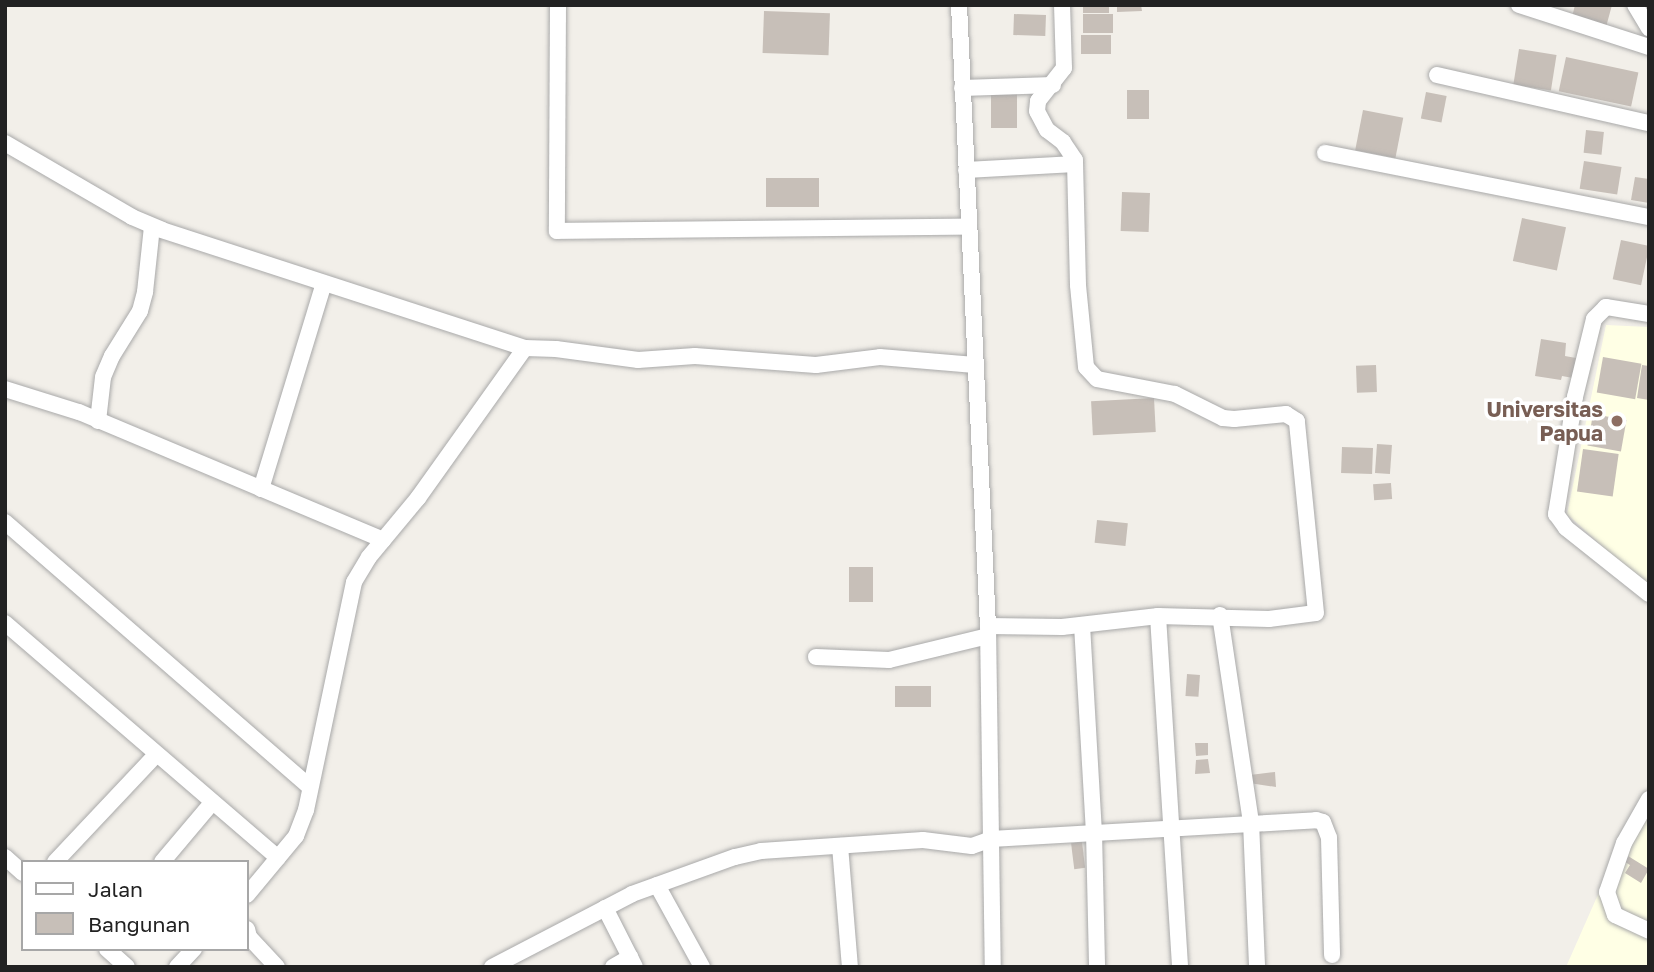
<!DOCTYPE html>
<style>
body{margin:0}
#map{position:relative;width:1654px;height:972px;overflow:hidden;background:#f2efe9;font-family:"Golos Text",sans-serif}
div>[style]{position:absolute}
.education>*{inset:0;background:#ffffe5}
.building>*{inset:0;background:#c7bfb8;transform-origin:0 0}
.roads{filter:drop-shadow(0 0 2px #a9a9a9) drop-shadow(0 0 2px #a9a9a9)}
.street>*{height:16px;margin:-8px;padding:0 8px;transform-origin:8px;border-radius:8px;background:#fff}
.dots>*{width:19px;height:19px;translate:-50% -50%;box-sizing:border-box;border:4px solid #fff;border-radius:50%}
span{translate:-50% -50%;white-space:nowrap;text-align:center;line-height:1.15;-webkit-text-stroke:7px #fff;paint-order:stroke}
.education-label{font-size:21px;color:#785e54;font-weight:700}
.right{translate:-100% -50%;text-align:right}
.frame{position:absolute;inset:0;border:7px solid #222;pointer-events:none}
.legend{position:absolute;left:21px;top:860px;width:228px;height:91px;box-sizing:border-box;background:#fff;border:2px solid #a7a7a7;margin:0;padding:9px 12px;list-style:none;font-size:21px;color:#222}
.legend li{display:flex;align-items:center;gap:14px;height:35px}
.legend b{width:35px;border:2px solid #a7a7a7}
</style>
<div id="map">
<div class="education">
<div style="clip-path:polygon(1606px 325px,1649px 327px,1649px 589px,1567px 514px)"></div>
<div style="clip-path:polygon(1649px 795px,1649px 967px,1566px 967px,1596px 899px)"></div>
</div>
<div class="building">
<div style="left:1083px;top:5px;width:26px;height:8px"></div>
<div style="clip-path:polygon(1117px 5px,1141px 5px,1142px 11px,1117px 12px)"></div>
<div style="clip-path:polygon(1575px 5px,1612px 5px,1606px 27px,1572px 17px)"></div>
<div style="left:764px;top:11px;width:66px;height:42px;rotate:2deg"></div>
<div style="left:1014px;top:14px;width:32px;height:21px;rotate:2deg"></div>
<div style="left:1083px;top:14px;width:30px;height:19px"></div>
<div style="left:1081px;top:35px;width:30px;height:19px"></div>
<div style="left:1519px;top:49px;width:38px;height:36px;rotate:9deg"></div>
<div style="left:1566px;top:57px;width:74px;height:35px;rotate:12deg"></div>
<div style="left:1127px;top:90px;width:22px;height:29px"></div>
<div style="left:1426px;top:92px;width:21px;height:27px;rotate:11deg"></div>
<div style="left:991px;top:94px;width:26px;height:34px"></div>
<div style="left:1363px;top:110px;width:41px;height:41px;rotate:11deg"></div>
<div style="left:1586px;top:130px;width:18px;height:23px;rotate:6deg"></div>
<div style="left:1584px;top:161px;width:38px;height:28px;rotate:9deg"></div>
<div style="clip-path:polygon(1635px 177px,1649px 179px,1649px 203px,1631px 200px)"></div>
<div style="left:766px;top:178px;width:53px;height:29px"></div>
<div style="left:1122px;top:192px;width:28px;height:39px;rotate:2deg"></div>
<div style="left:1522px;top:218px;width:45px;height:44px;rotate:12deg"></div>
<div style="left:1621px;top:240px;width:29px;height:40px;rotate:12deg"></div>
<div style="clip-path:polygon(1541px 339px,1566px 343px,1565px 356px,1576px 358px,1573px 378px,1562px 376px,1561px 380px,1535px 376px)"></div>
<div style="left:1603px;top:357px;width:39px;height:36px;rotate:10deg"></div>
<div style="left:1376px;top:365px;width:27px;height:20px;rotate:88deg"></div>
<div style="clip-path:polygon(1642px 365px,1649px 366px,1649px 400px,1637px 398px)"></div>
<div style="left:1154px;top:398px;width:34px;height:63px;rotate:87deg"></div>
<div style="left:1593px;top:414px;width:34px;height:32px;rotate:10deg"></div>
<div style="left:1377px;top:444px;width:15px;height:29px;rotate:4deg"></div>
<div style="left:1342px;top:447px;width:31px;height:26px;rotate:2deg"></div>
<div style="left:1583px;top:449px;width:36px;height:43px;rotate:8deg"></div>
<div style="left:1391px;top:483px;width:16px;height:18px;rotate:86deg"></div>
<div style="left:1097px;top:520px;width:31px;height:23px;rotate:6deg"></div>
<div style="left:849px;top:567px;width:24px;height:35px"></div>
<div style="left:1187px;top:674px;width:13px;height:22px;rotate:4deg"></div>
<div style="left:895px;top:686px;width:36px;height:21px"></div>
<div style="clip-path:polygon(1195px 743px,1208px 743px,1208px 755px,1196px 756px)"></div>
<div style="clip-path:polygon(1208px 759px,1210px 773px,1195px 774px,1196px 760px)"></div>
<div style="clip-path:polygon(1275px 772px,1276px 787px,1249px 783px,1250px 775px)"></div>
<div style="left:1082px;top:842px;width:26px;height:11px;rotate:83deg"></div>
<div style="clip-path:polygon(1628px 856px,1649px 869px,1641px 883px,1625px 873px,1630px 865px,1625px 862px)"></div>
</div>
<div class="roads">
<div class="street">
<div style="left:558px;top:5px;width:226px;rotate:90.3deg"></div>
<div style="left:557px;top:231px;width:411px;rotate:-0.6deg"></div>
<div style="left:959px;top:5px;width:622px;rotate:87.33deg"></div>
<div style="left:988px;top:626px;width:341px;rotate:89.2deg"></div>
<div style="left:1519px;top:5px;width:137px;rotate:17.9deg"></div>
<div style="left:1635px;top:5px;width:27px;rotate:59deg"></div>
<div style="left:1437px;top:75px;width:217px;rotate:12.8deg"></div>
<div style="left:962px;top:88px;width:91px;rotate:-1.9deg"></div>
<div style="left:5px;top:143px;width:147px;rotate:30.2deg"></div>
<div style="left:132px;top:217px;width:33px;rotate:23deg"></div>
<div style="left:162px;top:230px;width:382px;rotate:18deg"></div>
<div style="left:1325px;top:153px;width:330px;rotate:11.2deg"></div>
<div style="left:966px;top:170px;width:109px;rotate:-3.2deg"></div>
<div style="left:1649px;top:314px;width:44px;rotate:-170.8deg"></div>
<div style="left:1606px;top:307px;width:17px;rotate:135deg"></div>
<div style="left:1594px;top:319px;width:80px;rotate:103.7deg"></div>
<div style="left:1575px;top:397px;width:119px;rotate:99.2deg"></div>
<div style="left:1556px;top:514px;width:17px;rotate:54deg"></div>
<div style="left:1566px;top:528px;width:106px;rotate:38.5deg"></div>
<div style="left:5px;top:389px;width:77px;rotate:17.3deg"></div>
<div style="left:79px;top:412px;width:330px;rotate:22.8deg"></div>
<div style="left:98px;top:421px;width:44px;rotate:-83.5deg"></div>
<div style="left:103px;top:377px;width:23px;rotate:-67deg"></div>
<div style="left:112px;top:356px;width:53px;rotate:-58.1deg"></div>
<div style="left:140px;top:311px;width:20px;rotate:-75deg"></div>
<div style="left:145px;top:292px;width:66px;rotate:-83.9deg"></div>
<div style="left:261px;top:489px;width:215px;rotate:-73deg"></div>
<div style="left:5px;top:522px;width:403px;rotate:41deg"></div>
<div style="left:1220px;top:615px;width:209px;rotate:81.5deg"></div>
<div style="left:1251px;top:822px;width:145px;rotate:87.6deg"></div>
<div style="left:1158px;top:616px;width:352px;rotate:86.4deg"></div>
<div style="left:5px;top:623px;width:360px;rotate:40.7deg"></div>
<div style="left:1082px;top:625px;width:207px;rotate:86.7deg"></div>
<div style="left:1094px;top:832px;width:135px;rotate:88.7deg"></div>
<div style="left:988px;top:626px;width:74px;rotate:0.8deg"></div>
<div style="left:1062px;top:627px;width:97px;rotate:-6.5deg"></div>
<div style="left:1158px;top:616px;width:111px;rotate:1.5deg"></div>
<div style="left:1269px;top:619px;width:47px;rotate:-7.3deg"></div>
<div style="left:1316px;top:613px;width:193px;rotate:-95.7deg"></div>
<div style="left:1297px;top:421px;width:13px;rotate:-148deg"></div>
<div style="left:1286px;top:414px;width:52px;rotate:174.5deg"></div>
<div style="left:1234px;top:419px;width:11px;rotate:-175deg"></div>
<div style="left:1223px;top:418px;width:54px;rotate:-153.4deg"></div>
<div style="left:1175px;top:394px;width:79px;rotate:-169.1deg"></div>
<div style="left:1097px;top:379px;width:16px;rotate:-133deg"></div>
<div style="left:1086px;top:367px;width:82px;rotate:-95.6deg"></div>
<div style="left:1078px;top:285px;width:125px;rotate:-91.4deg"></div>
<div style="left:1075px;top:160px;width:22px;rotate:-124deg"></div>
<div style="left:1063px;top:142px;width:20px;rotate:-143deg"></div>
<div style="left:1047px;top:130px;width:21px;rotate:-118deg"></div>
<div style="left:1037px;top:111px;width:10px;rotate:-84deg"></div>
<div style="left:1038px;top:101px;width:42px;rotate:-51.8deg"></div>
<div style="left:1064px;top:68px;width:63px;rotate:-91.8deg"></div>
<div style="left:816px;top:657px;width:73px;rotate:2.4deg"></div>
<div style="left:889px;top:660px;width:102px;rotate:-13.6deg"></div>
<div style="left:1649px;top:799px;width:51px;rotate:119.6deg"></div>
<div style="left:1624px;top:843px;width:52px;rotate:109.1deg"></div>
<div style="left:1607px;top:892px;width:24px;rotate:71deg"></div>
<div style="left:1615px;top:915px;width:38px;rotate:25deg"></div>
<div style="left:840px;top:846px;width:121px;rotate:85.3deg"></div>
<div style="left:5px;top:857px;width:24px;rotate:42deg"></div>
<div style="left:55px;top:862px;width:147px;rotate:-46.7deg"></div>
<div style="left:162px;top:862px;width:76px;rotate:-49.8deg"></div>
<div style="left:657px;top:885px;width:94px;rotate:61.2deg"></div>
<div style="left:247px;top:895px;width:77px;rotate:-50.3deg"></div>
<div style="left:296px;top:836px;width:28px;rotate:-69deg"></div>
<div style="left:306px;top:810px;width:233px;rotate:-78.1deg"></div>
<div style="left:354px;top:582px;width:29px;rotate:-59deg"></div>
<div style="left:369px;top:557px;width:77px;rotate:-50.3deg"></div>
<div style="left:418px;top:498px;width:184px;rotate:-54.5deg"></div>
<div style="left:525px;top:348px;width:31px;rotate:2deg"></div>
<div style="left:556px;top:349px;width:83px;rotate:7.6deg"></div>
<div style="left:638px;top:360px;width:57px;rotate:-4deg"></div>
<div style="left:695px;top:356px;width:121px;rotate:4.3deg"></div>
<div style="left:816px;top:365px;width:64px;rotate:-7.1deg"></div>
<div style="left:880px;top:357px;width:95px;rotate:4.8deg"></div>
<div style="left:605px;top:908px;width:66px;rotate:63deg"></div>
<div style="left:247px;top:929px;width:8px;rotate:76deg"></div>
<div style="left:249px;top:937px;width:41px;rotate:47deg"></div>
<div style="left:107px;top:949px;width:27px;rotate:42deg"></div>
<div style="left:177px;top:967px;width:25px;rotate:-47deg"></div>
<div style="left:492px;top:967px;width:158px;rotate:-27.5deg"></div>
<div style="left:632px;top:894px;width:109px;rotate:-19.8deg"></div>
<div style="left:735px;top:857px;width:27px;rotate:-13deg"></div>
<div style="left:761px;top:851px;width:162px;rotate:-3.9deg"></div>
<div style="left:923px;top:840px;width:49px;rotate:7deg"></div>
<div style="left:972px;top:846px;width:20px;rotate:-20deg"></div>
<div style="left:991px;top:839px;width:326px;rotate:-3.3deg"></div>
<div style="left:1316px;top:820px;width:7px;rotate:16deg"></div>
<div style="left:1323px;top:822px;width:17px;rotate:69deg"></div>
<div style="left:1329px;top:838px;width:117px;rotate:88.5deg"></div>
<div style="left:613px;top:967px;width:20px;rotate:-30deg"></div>
</div>
</div>
<div class="dots">
<div style="left:1617px;top:421px;background:#8d6e63"></div>
</div>
<div class="education-label">
<span class="right" style="left:1603px;top:421px">Universitas<br>Papua</span>
</div>
<div class="frame"></div>
<ul class="legend">
<li><b style="height:9px;background:#fff"></b>Jalan</li>
<li><b style="height:19px;background:#c7bfb8"></b>Bangunan</li>
</ul>
</div>
